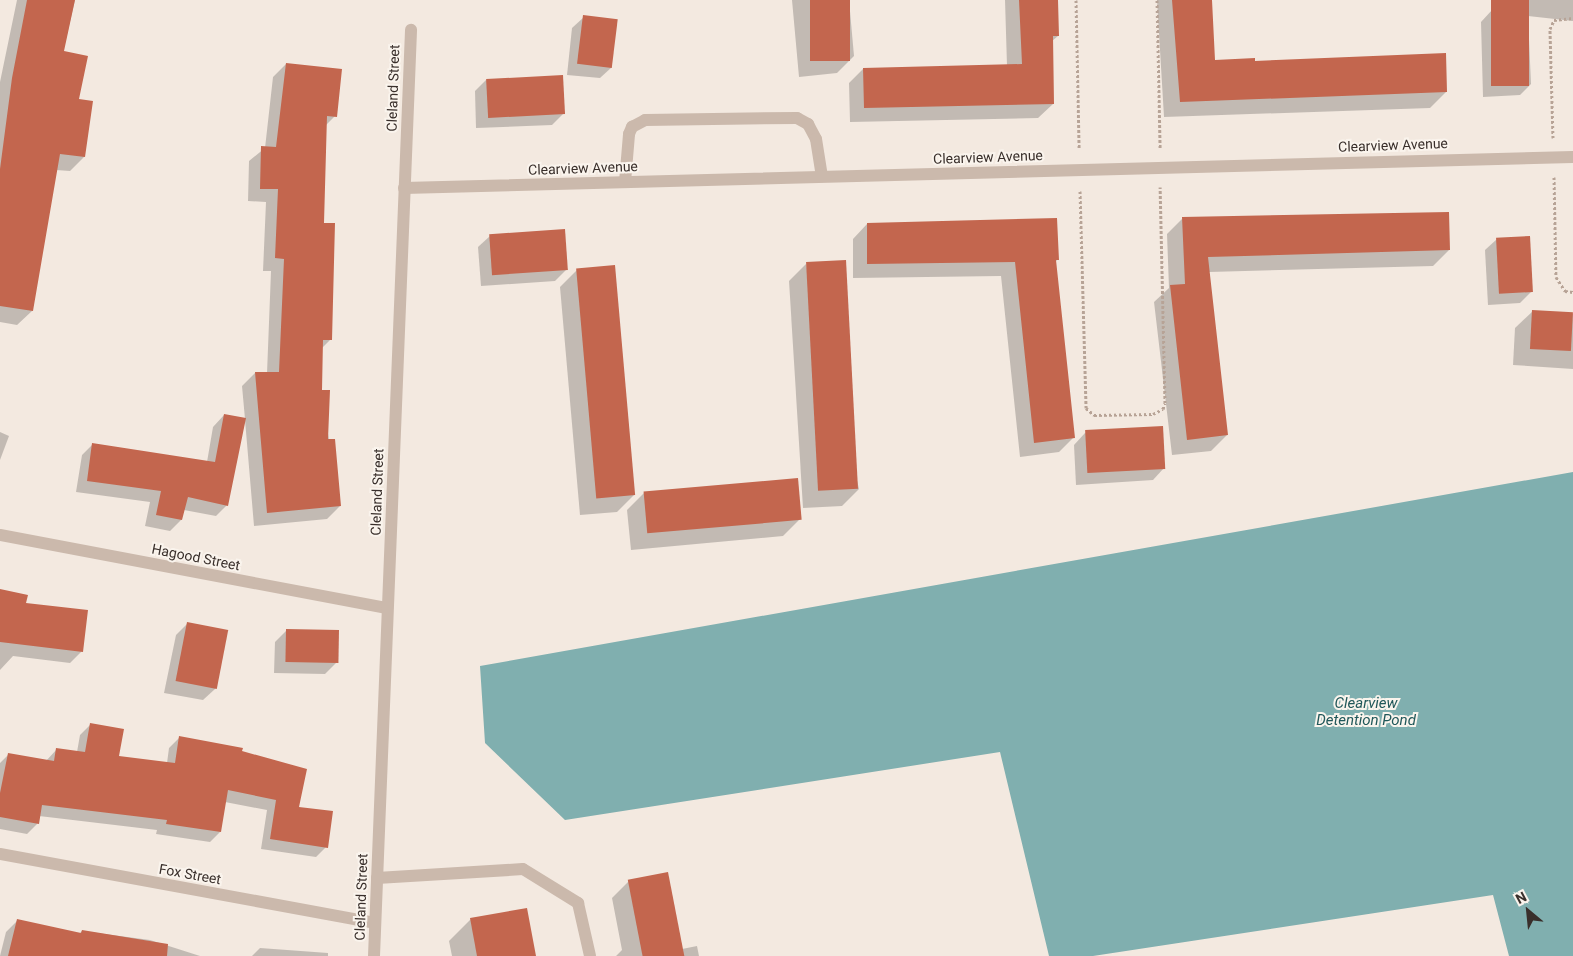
<!DOCTYPE html>
<style>
body{margin:0}
#map{position:relative;width:1573px;height:956px;overflow:hidden;background:#f3e9e0;font-family:Roboto,sans-serif}
div>[style]{position:absolute}
.water>*{inset:0;background:#80afaf}
.shadow>*{inset:0;background:#0003}
.building>*{inset:0;background:#c3664e;transform-origin:0 0}
.path>*{height:3px;margin-top:-1.5px;transform-origin:0;background:repeating-linear-gradient(90deg,#b7a396 0 2.5px,transparent 0 5px)}
.service>*{height:12px;margin:-6px;padding:0 6px;transform-origin:6px;border-radius:6px;background:#cbb9ac}
.minor>*{height:12px;margin:-6px;padding:0 6px;transform-origin:6px;border-radius:6px;background:#cbb9ac}
span{translate:-50% -50%;white-space:nowrap;text-align:center;line-height:1.15;-webkit-text-stroke:4px #faf4ed;paint-order:stroke}
.street-label{font-size:14px;color:#392f2b}
.water-label{font-size:15px;color:#21585a;font-style:italic}
.north{position:absolute;left:1503px;top:886px;width:50px;height:50px;-webkit-text-stroke:4px #faf4ed;paint-order:stroke;rotate:332deg;font-size:14px;font-weight:700;line-height:20px;text-align:center;color:#392f2b}
.north::after{content:'';display:block;margin:auto;width:18px;height:22px;background:#392f2b;clip-path:polygon(50% 0,100% 100%,50% 72%,0 100%)}
</style>
<div id="map">
<div class="water">
<div style="clip-path:polygon(1573px 472px,1573px 956px,1509px 956px,1493px 895px,1093px 956px,1049px 956px,1000px 752px,565px 820px,485px 743px,480px 666px)"></div>
</div>
<div class="shadow">
<div style="clip-path:polygon(17px 0,75px 0,63px 52px,78px 101px,84px 157px,70px 171px,56px 170px,32px 311px,17px 325px,0 322px,0 82px)"></div>
<div style="clip-path:polygon(792px 0,849px 0,854px 56px,837px 73px,799px 77px)"></div>
<div style="clip-path:polygon(1005px 0,1056px 0,1058px 36px,1052px 41px,1053px 104px,1038px 118px,850px 122px,849px 83px,863px 69px,1007px 66px)"></div>
<div style="clip-path:polygon(1157px 0,1211px 0,1214px 61px,1254px 63px,1446px 92px,1430px 108px,1164px 117px)"></div>
<div style="clip-path:polygon(1516px 0,1573px 0,1573px 21px,1528px 16px,1531px 84px,1520px 95px,1483px 97px,1481px 22px,1492px 10px)"></div>
<div style="clip-path:polygon(584px 17px,612px 67px,600px 78px,567px 75px,572px 28px)"></div>
<div style="clip-path:polygon(286px 64px,335px 116px,325px 126px,323px 224px,330px 340px,321px 349px,321px 391px,340px 506px,327px 519px,254px 526px,245px 420px,227px 505px,216px 516px,184px 510px,181px 520px,170px 531px,145px 526px,150px 502px,76px 492px,82px 455px,93px 444px,207px 462px,213px 427px,224px 415px,245px 419px,242px 386px,255px 373px,267px 373px,271px 271px,263px 271px,266px 202px,248px 201px,249px 161px,265px 148px,273px 77px)"></div>
<div style="clip-path:polygon(486px 80px,563px 114px,552px 125px,476px 128px,475px 91px)"></div>
<div style="clip-path:polygon(1183px 218px,1449px 250px,1433px 266px,1209px 272px,1227px 435px,1211px 451px,1172px 455px,1154px 302px,1169px 288px,1167px 234px)"></div>
<div style="clip-path:polygon(867px 224px,1058px 259px,1055px 262px,1073px 438px,1059px 452px,1020px 457px,1001px 276px,853px 278px,853px 239px)"></div>
<div style="clip-path:polygon(490px 236px,567px 269px,555px 281px,481px 286px,478px 247px)"></div>
<div style="clip-path:polygon(1497px 239px,1532px 291px,1520px 303px,1488px 305px,1485px 250px)"></div>
<div style="clip-path:polygon(806px 264px,859px 489px,842px 506px,803px 508px,789px 281px)"></div>
<div style="clip-path:polygon(577px 270px,634px 495px,617px 512px,580px 515px,560px 287px)"></div>
<div style="clip-path:polygon(1533px 311px,1573px 314px,1573px 369px,1513px 365px,1515px 328px)"></div>
<div style="clip-path:polygon(0 432px,9px 436px,0 460px)"></div>
<div style="clip-path:polygon(1085px 433px,1164px 468px,1153px 480px,1076px 485px,1074px 445px)"></div>
<div style="clip-path:polygon(644px 493px,800px 519px,783px 536px,631px 550px,627px 510px)"></div>
<div style="clip-path:polygon(0 591px,25px 604px,82px 651px,70px 663px,13px 656px,0 670px)"></div>
<div style="clip-path:polygon(188px 623px,226px 631px,215px 689px,203px 700px,164px 693px,176px 635px)"></div>
<div style="clip-path:polygon(287px 630px,336px 663px,325px 674px,274px 673px,275px 642px)"></div>
<div style="clip-path:polygon(91px 724px,117px 757px,167px 763px,169px 748px,180px 737px,241px 752px,298px 808px,326px 847px,316px 857px,261px 849px,267px 810px,225px 802px,220px 832px,210px 842px,156px 834px,157px 830px,39px 816px,38px 823px,27px 834px,0 829px,0 763px,9px 754px,46px 761px,57px 749px,77px 752px,80px 735px)"></div>
<div style="clip-path:polygon(629px 881px,682px 949px,697px 946px,699px 956px,616px 956px,622px 950px,612px 898px)"></div>
<div style="clip-path:polygon(471px 919px,534px 956px,452px 956px,449px 941px)"></div>
<div style="clip-path:polygon(17px 921px,79px 934px,82px 931px,150px 940px,200px 956px,0 956px,6px 932px)"></div>
<div style="clip-path:polygon(260px 948px,328px 953px,328px 956px,252px 956px)"></div>
</div>
<div class="building">
<div style="clip-path:polygon(27px 0,75px 0,64px 51px,88px 56px,79px 99px,93px 101px,85px 157px,60px 154px,33px 311px,0 306px,0 169px,12px 78px)"></div>
<div style="left:810px;top:0;width:40px;height:61px"></div>
<div style="clip-path:polygon(1019px 0,1058px 0,1059px 36px,1053px 36px,1054px 104px,864px 108px,863px 68px,1022px 64px)"></div>
<div style="clip-path:polygon(1172px 0,1212px 0,1215px 60px,1255px 58px,1255px 61px,1446px 53px,1447px 92px,1180px 102px)"></div>
<div style="left:1491px;top:0;width:38px;height:86px"></div>
<div style="left:583px;top:15px;width:35px;height:49px;rotate:7deg"></div>
<div style="clip-path:polygon(286px 63px,342px 69px,337px 117px,327px 116px,324px 223px,335px 223px,332px 340px,323px 340px,322px 390px,330px 390px,328px 439px,335px 439px,341px 506px,267px 513px,255px 372px,279px 372px,284px 259px,275px 258px,278px 189px,260px 189px,261px 146px,276px 147px)"></div>
<div style="left:563px;top:75px;width:39px;height:77px;rotate:87deg"></div>
<div style="clip-path:polygon(1449px 212px,1450px 250px,1208px 257px,1228px 435px,1187px 440px,1170px 285px,1185px 284px,1182px 217px)"></div>
<div style="clip-path:polygon(1057px 218px,1059px 260px,1056px 260px,1075px 438px,1034px 443px,1015px 262px,867px 264px,867px 223px)"></div>
<div style="left:565px;top:229px;width:41px;height:76px;rotate:86deg"></div>
<div style="left:1530px;top:236px;width:56px;height:34px;rotate:87deg"></div>
<div style="left:846px;top:260px;width:229px;height:40px;rotate:87deg"></div>
<div style="left:615px;top:265px;width:231px;height:39px;rotate:85deg"></div>
<div style="left:1532px;top:310px;width:41px;height:39px;rotate:3deg"></div>
<div style="clip-path:polygon(224px 414px,246px 418px,228px 506px,188px 497px,182px 520px,156px 515px,161px 491px,87px 481px,92px 443px,215px 462px)"></div>
<div style="left:1163px;top:426px;width:43px;height:78px;rotate:87deg"></div>
<div style="left:798px;top:478px;width:42px;height:155px;rotate:85deg"></div>
<div style="clip-path:polygon(0 589px,28px 595px,26px 603px,88px 610px,83px 652px,0 642px)"></div>
<div style="left:187px;top:622px;width:42px;height:60px;rotate:11deg"></div>
<div style="left:286px;top:629px;width:53px;height:33px;rotate:1deg"></div>
<div style="clip-path:polygon(90px 723px,124px 729px,119px 756px,175px 763px,179px 736px,243px 748px,242px 751px,307px 769px,299px 807px,333px 811px,328px 848px,270px 839px,276px 800px,228px 790px,221px 832px,166px 824px,167px 820px,42px 805px,39px 824px,0 817px,0 793px,8px 753px,54px 761px,56px 748px,85px 752px)"></div>
<div style="left:668px;top:872px;width:86px;height:41px;rotate:79deg"></div>
<div style="clip-path:polygon(527px 908px,536px 956px,477px 956px,470px 918px)"></div>
<div style="clip-path:polygon(17px 919px,81px 933px,82px 930px,168px 944px,167px 956px,8px 956px)"></div>
</div>
<div class="path">
<div style="left:1076px;top:0;width:149px;rotate:88.8deg"></div>
<div style="left:1157px;top:0;width:148px;rotate:88.8deg"></div>
<div style="left:1553px;top:138px;width:109px;rotate:-91.6deg"></div>
<div style="left:1550px;top:29px;width:10px;rotate:-66deg"></div>
<div style="left:1554px;top:20px;width:19px;rotate:-6deg"></div>
<div style="left:1554px;top:177px;width:100px;rotate:88.9deg"></div>
<div style="left:1556px;top:277px;width:17px;rotate:57deg"></div>
<div style="left:1565px;top:291px;width:8px;rotate:7deg"></div>
<div style="left:1080px;top:191px;width:217px;rotate:88.4deg"></div>
<div style="left:1086px;top:408px;width:11px;rotate:41deg"></div>
<div style="left:1094px;top:415px;width:59px;rotate:-1deg"></div>
<div style="left:1153px;top:414px;width:11px;rotate:-27deg"></div>
<div style="left:1163px;top:409px;width:6px;rotate:-72deg"></div>
<div style="left:1165px;top:403px;width:216px;rotate:-91.3deg"></div>
</div>
<div class="service">
<div style="left:625px;top:182px;width:48px;rotate:-85.2deg"></div>
<div style="left:629px;top:134px;width:8px;rotate:-67deg"></div>
<div style="left:632px;top:127px;width:15px;rotate:-28deg"></div>
<div style="left:645px;top:120px;width:152px;rotate:-0.8deg"></div>
<div style="left:797px;top:118px;width:13px;rotate:29deg"></div>
<div style="left:808px;top:124px;width:17px;rotate:62deg"></div>
<div style="left:816px;top:139px;width:37px;rotate:81deg"></div>
<div style="left:377px;top:878px;width:146px;rotate:-3.5deg"></div>
<div style="left:523px;top:869px;width:65px;rotate:31.7deg"></div>
<div style="left:578px;top:903px;width:54px;rotate:77.2deg"></div>
</div>
<div class="minor">
<div style="left:404px;top:188px;width:1169px;rotate:-1.52deg"></div>
<div style="left:0;top:535px;width:394px;rotate:10.7deg"></div>
<div style="left:0;top:854px;width:381px;rotate:10.4deg"></div>
<div style="left:374px;top:956px;width:927px;rotate:-87.71deg"></div>
</div>
<div class="street-label">
<span style="left:393px;top:88px;rotate:-88deg">Cleland Street</span>
<span style="left:1393px;top:145px;rotate:-2deg">Clearview Avenue</span>
<span style="left:988px;top:157px;rotate:-2deg">Clearview Avenue</span>
<span style="left:583px;top:168px;rotate:-2deg">Clearview Avenue</span>
<span style="left:377px;top:492px;rotate:-88deg">Cleland Street</span>
<span style="left:196px;top:557px;rotate:11deg">Hagood Street</span>
<span style="left:190px;top:874px;rotate:10deg">Fox Street</span>
<span style="left:361px;top:897px;rotate:-88deg">Cleland Street</span>
</div>
<div class="water-label">
<span style="left:1366px;top:712px">Clearview<br>Detention Pond</span>
</div>
<div class="north">N</div>
</div>
